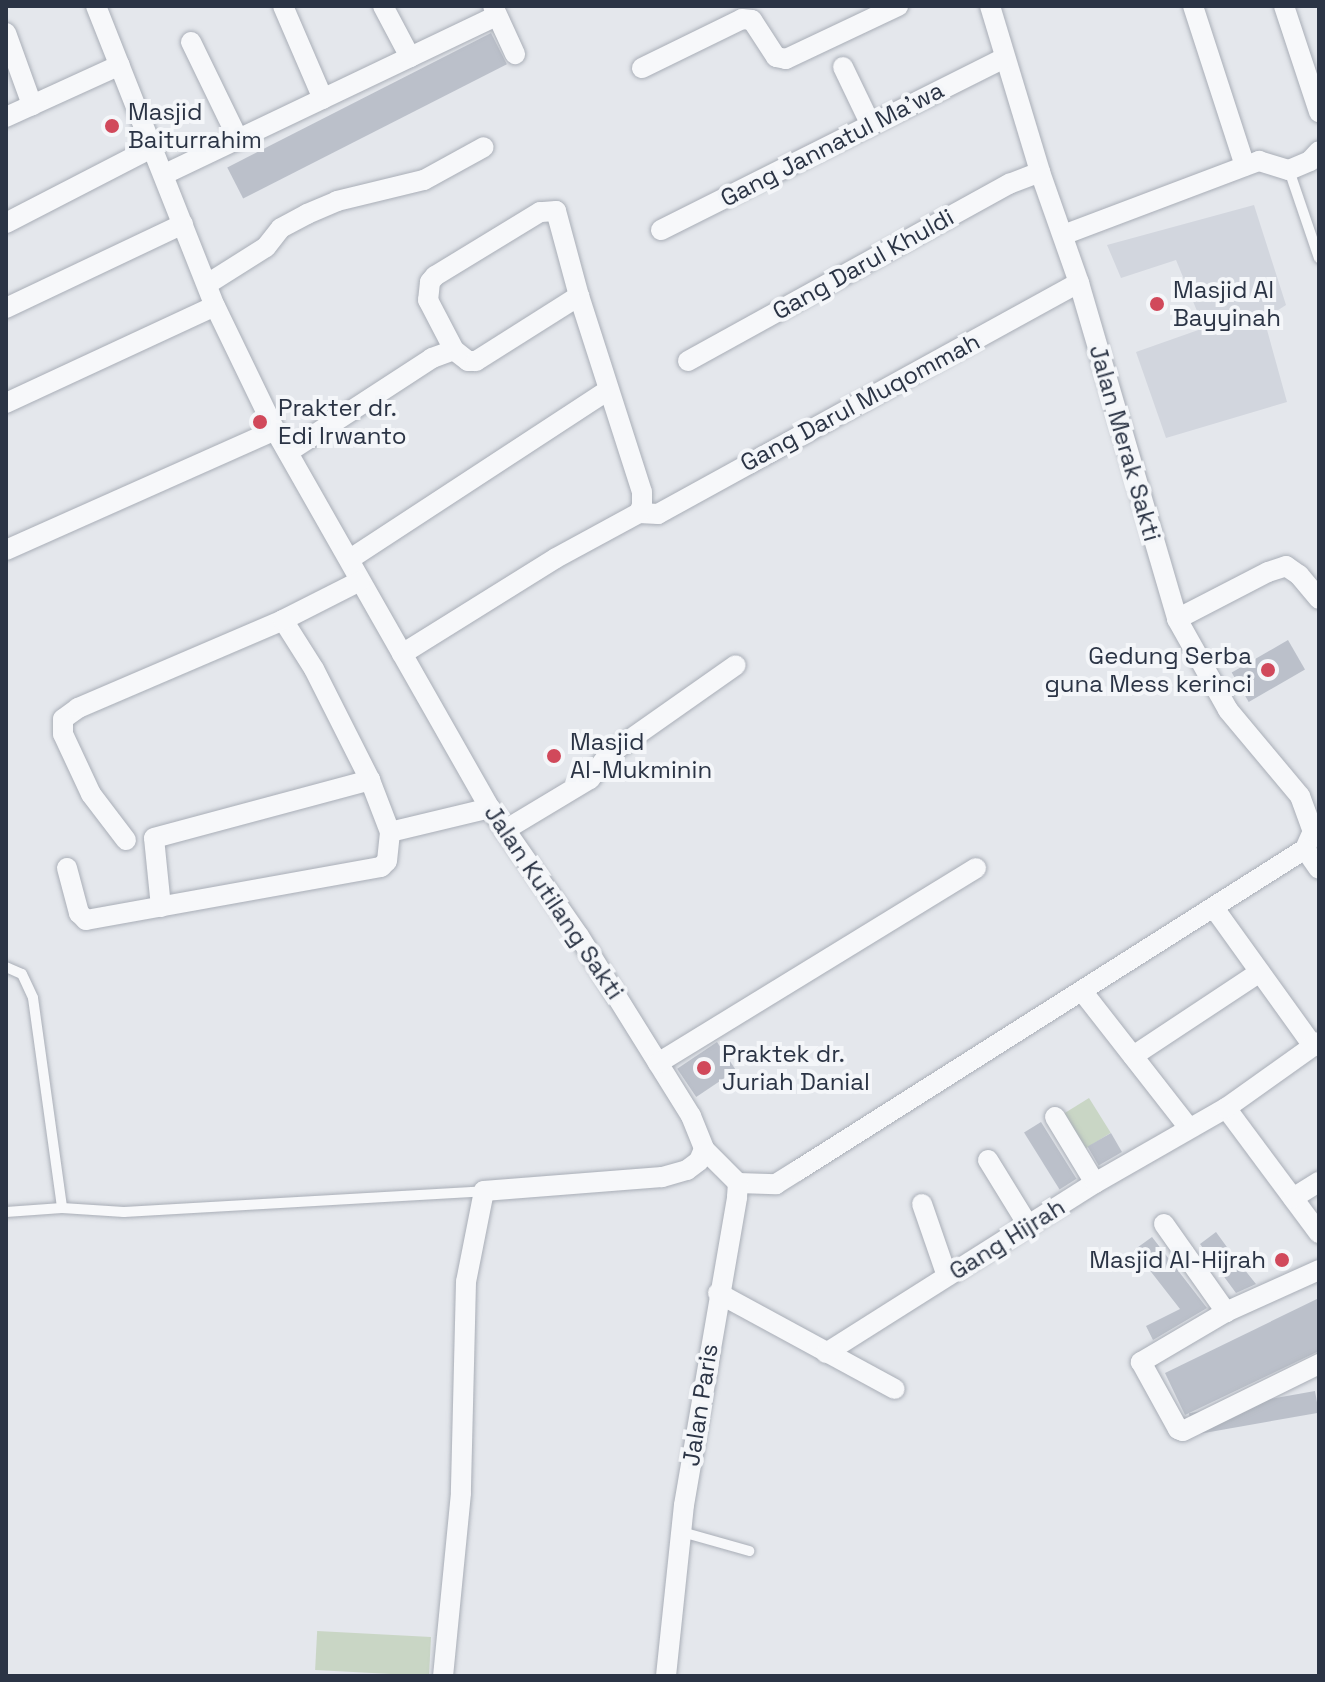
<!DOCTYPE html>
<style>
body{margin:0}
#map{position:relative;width:1325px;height:1682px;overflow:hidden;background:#e4e7ec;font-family:"Space Grotesk",sans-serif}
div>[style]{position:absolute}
.built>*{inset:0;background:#d2d6de}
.green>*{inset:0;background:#c9d6c5;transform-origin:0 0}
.building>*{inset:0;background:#bbc0ca;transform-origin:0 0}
.roads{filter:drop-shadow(0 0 2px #a9aeb7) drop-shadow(0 0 2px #a9aeb7)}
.lane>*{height:10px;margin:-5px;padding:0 5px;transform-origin:5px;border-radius:5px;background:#f7f8fa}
.street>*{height:20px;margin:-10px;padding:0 10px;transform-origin:10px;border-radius:10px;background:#f7f8fa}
.dots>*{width:22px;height:22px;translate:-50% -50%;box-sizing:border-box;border:4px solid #f4f6f9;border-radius:50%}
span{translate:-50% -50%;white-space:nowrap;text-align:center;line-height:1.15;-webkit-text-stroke:8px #f4f6f9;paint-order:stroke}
.poi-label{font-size:24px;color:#2b3445}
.left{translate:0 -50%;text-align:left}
.right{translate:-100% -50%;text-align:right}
.street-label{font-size:24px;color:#2b3445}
.frame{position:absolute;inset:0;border:8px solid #2b3445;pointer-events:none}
</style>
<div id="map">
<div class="built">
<div style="clip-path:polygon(1254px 205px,1286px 305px,1264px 319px,1287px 402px,1166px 438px,1136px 352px,1204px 328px,1176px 260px,1121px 278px,1107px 245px)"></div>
</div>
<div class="green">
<div style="left:1089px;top:1098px;width:41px;height:29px;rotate:58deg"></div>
<div style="left:431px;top:1637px;width:39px;height:114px;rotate:93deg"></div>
</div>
<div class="building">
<div style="left:491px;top:33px;width:35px;height:296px;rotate:63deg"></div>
<div style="left:1288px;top:640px;width:34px;height:65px;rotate:60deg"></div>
<div style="left:717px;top:1042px;width:34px;height:48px;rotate:56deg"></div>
<div style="left:1041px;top:1122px;width:67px;height:20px;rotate:58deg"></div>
<div style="left:1111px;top:1133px;width:22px;height:27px;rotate:60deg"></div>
<div style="clip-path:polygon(1216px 1232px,1232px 1254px,1256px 1284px,1236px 1293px,1200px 1244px)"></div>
<div style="clip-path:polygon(1152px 1237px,1207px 1308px,1153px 1340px,1146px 1326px,1180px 1309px,1134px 1250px)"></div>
<div style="clip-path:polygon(1319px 1298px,1319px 1351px,1185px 1415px,1165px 1373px)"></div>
<div style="left:1315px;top:1391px;width:22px;height:128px;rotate:80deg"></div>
</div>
<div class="roads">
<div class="lane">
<div style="left:1289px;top:170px;width:93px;rotate:71.2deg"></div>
<div style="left:6px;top:967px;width:17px;rotate:24deg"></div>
<div style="left:22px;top:974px;width:26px;rotate:65deg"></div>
<div style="left:33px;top:998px;width:212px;rotate:82.1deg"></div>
<div style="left:6px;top:1212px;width:56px;rotate:-4.1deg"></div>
<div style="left:62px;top:1208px;width:62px;rotate:3.7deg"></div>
<div style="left:124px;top:1212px;width:361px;rotate:-3.3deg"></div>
<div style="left:682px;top:1532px;width:70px;rotate:15.8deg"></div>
</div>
<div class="street">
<div style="left:96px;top:6px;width:323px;rotate:68.4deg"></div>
<div style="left:215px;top:306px;width:138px;rotate:64.2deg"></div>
<div style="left:275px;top:430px;width:435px;rotate:60.4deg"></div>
<div style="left:490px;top:808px;width:156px;rotate:55.2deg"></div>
<div style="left:579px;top:936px;width:212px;rotate:58.1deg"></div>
<div style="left:691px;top:1116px;width:35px;rotate:68deg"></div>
<div style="left:704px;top:1149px;width:13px;rotate:113deg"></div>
<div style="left:699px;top:1161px;width:15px;rotate:143deg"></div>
<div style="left:687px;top:1170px;width:26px;rotate:164deg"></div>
<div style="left:662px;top:1177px;width:179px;rotate:175.5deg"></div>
<div style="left:484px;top:1191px;width:93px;rotate:101.2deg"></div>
<div style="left:466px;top:1282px;width:211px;rotate:91.4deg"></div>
<div style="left:461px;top:1493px;width:184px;rotate:95.6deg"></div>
<div style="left:283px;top:6px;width:101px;rotate:66.7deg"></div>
<div style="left:383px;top:6px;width:58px;rotate:62.1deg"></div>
<div style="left:493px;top:6px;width:53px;rotate:65.4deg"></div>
<div style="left:990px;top:6px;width:173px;rotate:73.2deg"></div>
<div style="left:1040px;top:172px;width:118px;rotate:70.6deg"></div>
<div style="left:1079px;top:283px;width:350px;rotate:73.7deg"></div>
<div style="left:1177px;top:619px;width:104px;rotate:60.7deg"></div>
<div style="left:1228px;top:710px;width:112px;rotate:50.1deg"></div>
<div style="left:1300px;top:796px;width:37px;rotate:70deg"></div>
<div style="left:1313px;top:831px;width:20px;rotate:114deg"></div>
<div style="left:1193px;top:6px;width:168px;rotate:72deg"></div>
<div style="left:1284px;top:6px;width:112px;rotate:71.7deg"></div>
<div style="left:6px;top:33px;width:77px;rotate:70.1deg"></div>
<div style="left:191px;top:42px;width:108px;rotate:64.1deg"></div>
<div style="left:843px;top:67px;width:62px;rotate:64.3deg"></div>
<div style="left:642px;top:68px;width:111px;rotate:-26.1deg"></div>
<div style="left:742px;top:19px;width:10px;rotate:6deg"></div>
<div style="left:752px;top:20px;width:44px;rotate:57deg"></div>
<div style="left:776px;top:57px;width:10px;rotate:11deg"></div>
<div style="left:786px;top:59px;width:124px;rotate:-25.3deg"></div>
<div style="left:6px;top:117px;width:125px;rotate:-24.5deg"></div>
<div style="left:165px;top:174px;width:367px;rotate:-25.5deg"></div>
<div style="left:6px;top:223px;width:163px;rotate:-27.3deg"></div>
<div style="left:661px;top:230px;width:384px;rotate:-26.6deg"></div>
<div style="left:1063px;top:235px;width:210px;rotate:-20.7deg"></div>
<div style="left:1259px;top:161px;width:31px;rotate:17deg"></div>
<div style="left:1289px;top:170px;width:23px;rotate:-23deg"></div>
<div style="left:1310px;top:161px;width:13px;rotate:-48deg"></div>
<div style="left:209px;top:283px;width:67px;rotate:-32.3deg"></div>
<div style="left:266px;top:247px;width:24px;rotate:-52deg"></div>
<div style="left:281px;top:228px;width:30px;rotate:-28deg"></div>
<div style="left:307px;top:214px;width:33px;rotate:-23deg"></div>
<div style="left:337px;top:201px;width:89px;rotate:-13.6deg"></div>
<div style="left:424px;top:180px;width:68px;rotate:-28.8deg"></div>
<div style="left:6px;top:308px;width:196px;rotate:-25.4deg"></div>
<div style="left:688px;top:361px;width:367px;rotate:-28.9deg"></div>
<div style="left:1009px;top:184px;width:33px;rotate:-21deg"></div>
<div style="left:6px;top:403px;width:230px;rotate:-24.9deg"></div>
<div style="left:288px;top:452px;width:172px;rotate:-33.1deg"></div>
<div style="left:432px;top:358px;width:23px;rotate:-20deg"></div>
<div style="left:454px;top:350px;width:18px;rotate:38deg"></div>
<div style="left:468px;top:361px;width:8px"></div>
<div style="left:476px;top:361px;width:122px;rotate:-32.3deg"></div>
<div style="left:639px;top:513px;width:19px;rotate:3deg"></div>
<div style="left:658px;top:514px;width:480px;rotate:-28.8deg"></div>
<div style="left:6px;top:550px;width:295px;rotate:-24deg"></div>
<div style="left:350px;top:559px;width:308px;rotate:-33.2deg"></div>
<div style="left:1177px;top:619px;width:102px;rotate:-27.3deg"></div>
<div style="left:1268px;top:572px;width:19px;rotate:-18deg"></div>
<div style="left:1286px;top:566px;width:16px;rotate:35deg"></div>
<div style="left:1299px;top:575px;width:31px;rotate:50deg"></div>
<div style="left:283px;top:620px;width:58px;rotate:57.7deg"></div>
<div style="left:314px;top:669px;width:124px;rotate:63.2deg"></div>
<div style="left:402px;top:654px;width:181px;rotate:-31.9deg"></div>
<div style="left:556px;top:558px;width:94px;rotate:-28.5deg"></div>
<div style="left:639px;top:513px;width:9px;rotate:-69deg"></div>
<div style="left:642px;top:505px;width:13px;rotate:-90deg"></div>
<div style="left:642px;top:492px;width:206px;rotate:-107.8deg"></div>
<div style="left:579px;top:296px;width:88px;rotate:-105.1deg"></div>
<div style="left:556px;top:211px;width:16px;rotate:176deg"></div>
<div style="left:540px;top:212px;width:123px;rotate:148.6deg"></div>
<div style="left:435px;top:276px;width:8px;rotate:130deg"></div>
<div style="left:430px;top:282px;width:18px;rotate:96deg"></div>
<div style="left:428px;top:300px;width:56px;rotate:62.5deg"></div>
<div style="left:505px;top:830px;width:99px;rotate:-31deg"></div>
<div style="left:590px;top:779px;width:30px;rotate:-53deg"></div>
<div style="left:608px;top:755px;width:156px;rotate:-35.1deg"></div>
<div style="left:126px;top:840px;width:58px;rotate:-127.3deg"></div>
<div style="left:91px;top:794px;width:66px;rotate:-115deg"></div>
<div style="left:63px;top:734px;width:15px;rotate:-90deg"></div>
<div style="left:63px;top:719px;width:19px;rotate:-36deg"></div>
<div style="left:78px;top:708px;width:223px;rotate:-23.2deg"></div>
<div style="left:283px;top:620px;width:86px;rotate:-26.9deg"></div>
<div style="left:1305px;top:849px;width:24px;rotate:55deg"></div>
<div style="left:67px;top:868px;width:47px;rotate:75.1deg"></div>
<div style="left:79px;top:913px;width:10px;rotate:45deg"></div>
<div style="left:86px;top:920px;width:300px;rotate:-10.2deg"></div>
<div style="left:381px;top:867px;width:8px;rotate:-45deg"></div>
<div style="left:387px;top:861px;width:29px;rotate:-84deg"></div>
<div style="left:390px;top:832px;width:103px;rotate:-13.5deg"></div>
<div style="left:161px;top:907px;width:69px;rotate:-95.8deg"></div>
<div style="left:154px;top:838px;width:224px;rotate:-15deg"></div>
<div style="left:370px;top:780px;width:56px;rotate:69deg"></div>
<div style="left:1214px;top:908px;width:170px;rotate:54.3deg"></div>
<div style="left:1082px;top:991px;width:174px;rotate:52deg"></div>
<div style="left:1133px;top:1056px;width:152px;rotate:-33.5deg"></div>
<div style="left:658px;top:1063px;width:373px;rotate:-31.5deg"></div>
<div style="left:1226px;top:1108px;width:156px;rotate:53.4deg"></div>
<div style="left:1055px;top:1117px;width:77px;rotate:58.8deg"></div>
<div style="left:988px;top:1160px;width:76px;rotate:58.4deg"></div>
<div style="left:738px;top:1183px;width:38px;rotate:2deg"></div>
<div style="left:776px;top:1184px;width:25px;rotate:-32deg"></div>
<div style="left:797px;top:1171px;width:601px;rotate:-32.37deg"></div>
<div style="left:1293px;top:1198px;width:31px;rotate:-32deg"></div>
<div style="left:922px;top:1204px;width:76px;rotate:70.9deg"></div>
<div style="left:1164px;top:1224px;width:108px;rotate:54.8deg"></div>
<div style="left:1319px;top:1270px;width:102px;rotate:155.7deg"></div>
<div style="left:1226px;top:1312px;width:99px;rotate:149.5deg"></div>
<div style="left:1141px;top:1362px;width:77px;rotate:61.1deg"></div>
<div style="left:1178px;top:1429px;width:5px;rotate:22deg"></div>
<div style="left:1183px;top:1431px;width:152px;rotate:-26.2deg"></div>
<div style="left:718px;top:1293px;width:201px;rotate:28.5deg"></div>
<div style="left:826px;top:1353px;width:318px;rotate:-32.3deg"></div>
<div style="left:1095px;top:1183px;width:151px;rotate:-29.8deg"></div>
<div style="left:1226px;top:1108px;width:114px;rotate:-35.4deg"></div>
<div style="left:666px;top:1676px;width:172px;rotate:-84deg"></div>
<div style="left:684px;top:1505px;width:313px;rotate:-80.2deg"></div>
<div style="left:737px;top:1197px;width:14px;rotate:-86deg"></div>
<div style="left:738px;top:1183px;width:48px;rotate:-135deg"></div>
</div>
</div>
<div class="dots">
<div style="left:112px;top:126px;background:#d1495b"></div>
<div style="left:1157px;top:304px;background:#d1495b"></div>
<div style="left:260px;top:422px;background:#d1495b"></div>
<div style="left:1268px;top:670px;background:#d1495b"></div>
<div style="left:554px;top:756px;background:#d1495b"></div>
<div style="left:704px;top:1068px;background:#d1495b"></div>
<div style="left:1282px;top:1260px;background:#d1495b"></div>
</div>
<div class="poi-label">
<span class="left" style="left:128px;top:126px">Masjid<br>Baiturrahim</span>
<span class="left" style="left:1173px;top:304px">Masjid Al<br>Bayyinah</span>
<span class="left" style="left:278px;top:422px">Prakter dr.<br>Edi Irwanto</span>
<span class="right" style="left:1252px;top:670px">Gedung Serba<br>guna Mess kerinci</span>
<span class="left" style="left:570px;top:756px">Masjid<br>Al-Mukminin</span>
<span class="left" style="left:722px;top:1068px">Praktek dr.<br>Juriah Danial</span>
<span class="right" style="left:1266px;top:1260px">Masjid Al-Hijrah</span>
</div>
<div class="street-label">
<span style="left:832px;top:144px;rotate:-27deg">Gang Jannatul Ma'wa</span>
<span style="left:863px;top:264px;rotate:-29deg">Gang Darul Khuldi</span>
<span style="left:860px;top:402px;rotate:-28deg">Gang Darul Muqommah</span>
<span style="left:1125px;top:443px;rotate:74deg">Jalan Merak Sakti</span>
<span style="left:554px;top:902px;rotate:56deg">Jalan Kutilang Sakti</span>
<span style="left:1007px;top:1239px;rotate:-32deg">Gang Hijrah</span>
<span style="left:700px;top:1405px;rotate:-81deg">Jalan Paris</span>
</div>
<div class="frame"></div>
</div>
